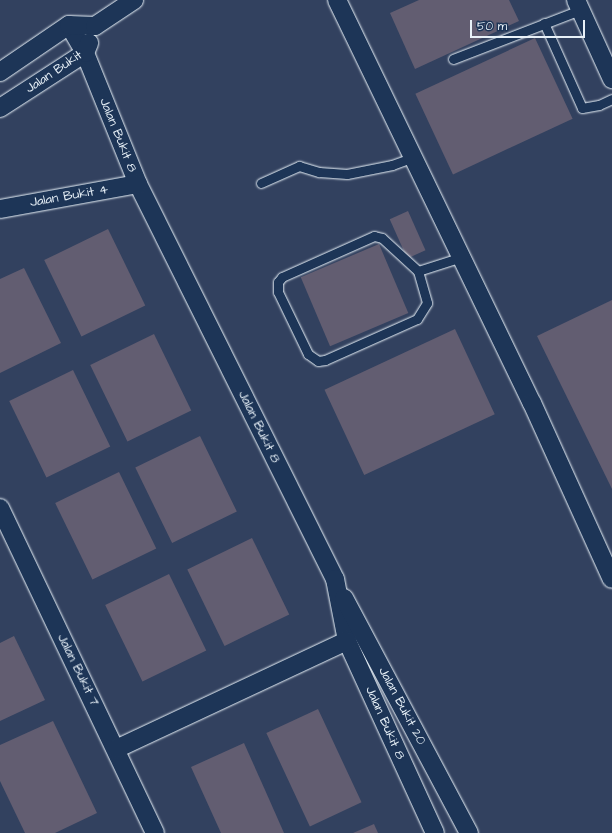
<!DOCTYPE html>
<style>
body{margin:0}
#map{position:relative;width:612px;height:833px;overflow:hidden;background:#32415f;font-family:"Architects Daughter",sans-serif}
div>[style]{position:absolute}
.building>*{inset:0;background:#625d71;transform-origin:0 0}
.roads{filter:drop-shadow(0 0 1px #e8f1f8) drop-shadow(0 0 1px #e8f1f8)}
.service>*{height:9px;margin:-4.5px;padding:0 4.5px;transform-origin:4.5px;border-radius:4.5px;background:#1d3557}
.minor>*{height:18px;margin:-9px;padding:0 9px;transform-origin:9px;border-radius:9px;background:#1d3557}
span{translate:-50% -50%;white-space:nowrap;text-align:center;line-height:1.15;-webkit-text-stroke:3.5px #1d3557;paint-order:stroke}
.street-label{font-size:13px;color:#e8f1f8}
.scale{position:absolute;left:470px;top:20px;width:115px;height:18px;box-sizing:border-box;border:2px solid #e8f1f8;border-top:0;padding-left:5px;font-size:12px;line-height:14px;white-space:nowrap;color:#e8f1f8;-webkit-text-stroke:3px #1d3557;paint-order:stroke}
</style>
<div id="map">
<div class="building">
<div style="clip-path:polygon(419px 0,509px 0,519px 21px,415px 69px,390px 13px)"></div>
<div style="left:535px;top:38px;width:89px;height:132px;rotate:65deg"></div>
<div style="left:408px;top:211px;width:43px;height:20px;rotate:66deg"></div>
<div style="left:108px;top:229px;width:85px;height:71px;rotate:64deg"></div>
<div style="left:379px;top:244px;width:75px;height:85px;rotate:67deg"></div>
<div style="clip-path:polygon(24px 268px,61px 343px,0 373px,0 279px)"></div>
<div style="clip-path:polygon(612px 300px,612px 489px,537px 336px)"></div>
<div style="left:455px;top:329px;width:94px;height:144px;rotate:65deg"></div>
<div style="left:154px;top:334px;width:85px;height:71px;rotate:64deg"></div>
<div style="left:73px;top:370px;width:85px;height:71px;rotate:64deg"></div>
<div style="left:200px;top:436px;width:84px;height:72px;rotate:64deg"></div>
<div style="left:119px;top:472px;width:85px;height:71px;rotate:64deg"></div>
<div style="left:252px;top:538px;width:85px;height:72px;rotate:64deg"></div>
<div style="left:169px;top:574px;width:85px;height:71px;rotate:64deg"></div>
<div style="clip-path:polygon(14px 636px,45px 700px,0 721px,0 643px)"></div>
<div style="left:318px;top:709px;width:103px;height:57px;rotate:65deg"></div>
<div style="clip-path:polygon(53px 721px,97px 813px,55px 833px,25px 833px,0 781px,0 745px)"></div>
<div style="clip-path:polygon(244px 743px,265px 790px,284px 833px,221px 833px,191px 767px)"></div>
<div style="clip-path:polygon(374px 824px,378px 833px,353px 833px)"></div>
</div>
<div class="roads">
<div class="service">
<div style="left:544px;top:23px;width:93px;rotate:65.9deg"></div>
<div style="left:582px;top:108px;width:17px;rotate:-10deg"></div>
<div style="left:599px;top:105px;width:14px;rotate:-25deg"></div>
<div style="left:453px;top:59px;width:136px;rotate:-21.1deg"></div>
<div style="left:261px;top:183px;width:42px;rotate:-24.1deg"></div>
<div style="left:299px;top:166px;width:21px;rotate:17deg"></div>
<div style="left:319px;top:172px;width:28px;rotate:4deg"></div>
<div style="left:347px;top:174px;width:46px;rotate:-11.3deg"></div>
<div style="left:392px;top:165px;width:23px;rotate:-20deg"></div>
<div style="left:374px;top:236px;width:8px;rotate:14deg"></div>
<div style="left:382px;top:238px;width:49px;rotate:42.5deg"></div>
<div style="left:418px;top:271px;width:33px;rotate:74deg"></div>
<div style="left:427px;top:303px;width:19px;rotate:122deg"></div>
<div style="left:417px;top:319px;width:101px;rotate:156deg"></div>
<div style="left:325px;top:360px;width:7px;rotate:172deg"></div>
<div style="left:318px;top:361px;width:12px;rotate:-145deg"></div>
<div style="left:308px;top:354px;width:69px;rotate:-115.8deg"></div>
<div style="left:278px;top:292px;width:10px;rotate:-90deg"></div>
<div style="left:278px;top:282px;width:6px;rotate:-51deg"></div>
<div style="left:282px;top:277px;width:101px;rotate:-24deg"></div>
<div style="left:418px;top:271px;width:46px;rotate:-17.7deg"></div>
</div>
<div class="minor">
<div style="left:337px;top:0;width:448px;rotate:64.2deg"></div>
<div style="left:532px;top:403px;width:193px;rotate:65.6deg"></div>
<div style="left:576px;top:0;width:87px;rotate:65.5deg"></div>
<div style="left:69px;top:25px;width:32px;rotate:60deg"></div>
<div style="left:85px;top:53px;width:141px;rotate:68deg"></div>
<div style="left:138px;top:184px;width:441px;rotate:63.5deg"></div>
<div style="left:335px;top:579px;width:63px;rotate:79deg"></div>
<div style="left:347px;top:641px;width:211px;rotate:65.4deg"></div>
<div style="left:0;top:72px;width:83px;rotate:-34.3deg"></div>
<div style="left:69px;top:25px;width:26px;rotate:2deg"></div>
<div style="left:95px;top:26px;width:47px;rotate:-33.7deg"></div>
<div style="left:0;top:108px;width:101px;rotate:-32.9deg"></div>
<div style="left:85px;top:53px;width:11px;rotate:-68deg"></div>
<div style="left:0;top:209px;width:140px;rotate:-10.3deg"></div>
<div style="left:0;top:508px;width:360px;rotate:64.5deg"></div>
<div style="left:344px;top:598px;width:266px;rotate:62deg"></div>
<div style="left:116px;top:749px;width:255px;rotate:-25.1deg"></div>
</div>
</div>
<div class="street-label">
<span style="left:54px;top:72px;rotate:-34deg">Jalan Bukit</span>
<span style="left:118px;top:135px;rotate:68deg">Jalan Bukit 8</span>
<span style="left:69px;top:196px;rotate:-10deg">Jalan Bukit 4</span>
<span style="left:259px;top:427px;rotate:64deg">Jalan Bukit 8</span>
<span style="left:78px;top:670px;rotate:64deg">Jalan Bukit 7</span>
<span style="left:402px;top:706px;rotate:62deg">Jalan Bukit 20</span>
<span style="left:385px;top:723px;rotate:66deg">Jalan Bukit 8</span>
</div>
<div class="scale">50 m</div>
</div>
